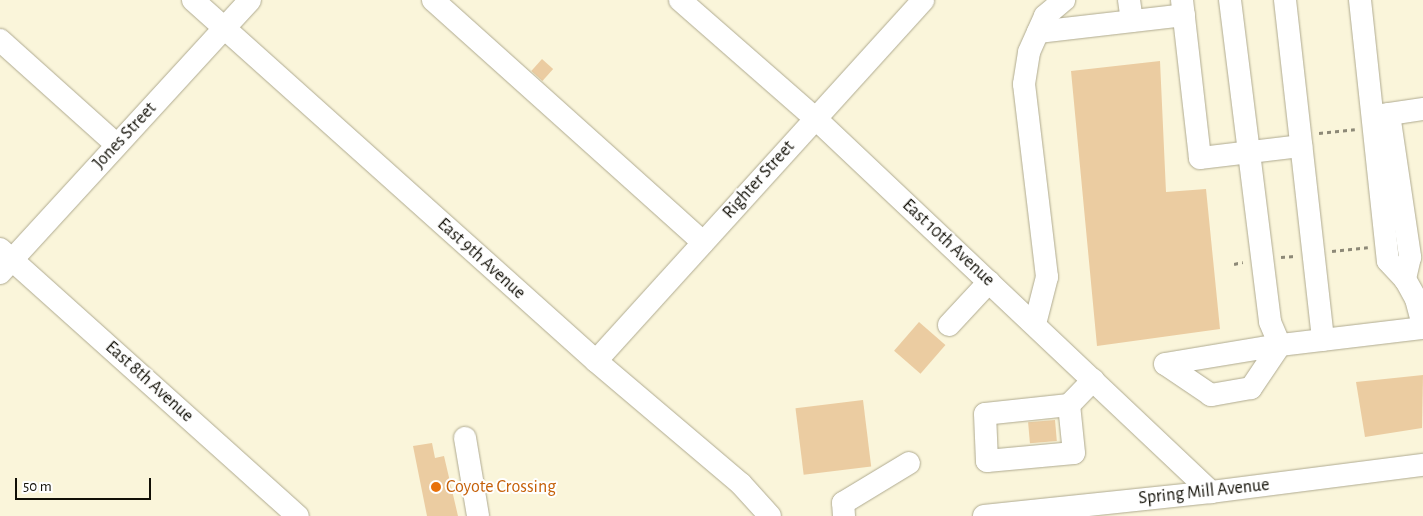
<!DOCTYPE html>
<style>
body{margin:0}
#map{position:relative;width:1423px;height:516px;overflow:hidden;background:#faf5da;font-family:"Alegreya Sans",sans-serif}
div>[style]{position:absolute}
.building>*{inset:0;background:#ebcca1;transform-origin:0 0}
.path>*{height:3px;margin-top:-1.5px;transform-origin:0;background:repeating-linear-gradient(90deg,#8d8977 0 4px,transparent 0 8px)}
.roads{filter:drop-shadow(0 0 1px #afaa90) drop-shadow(0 0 1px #afaa90)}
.minor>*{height:22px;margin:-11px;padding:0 11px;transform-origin:11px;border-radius:11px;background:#fff}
.dots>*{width:14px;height:14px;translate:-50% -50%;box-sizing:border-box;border:2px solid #fff;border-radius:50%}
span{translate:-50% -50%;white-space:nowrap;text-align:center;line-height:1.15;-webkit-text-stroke:4px #fff;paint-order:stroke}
.street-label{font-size:18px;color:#110f06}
.food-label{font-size:18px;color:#c56008}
.left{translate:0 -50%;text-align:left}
.scale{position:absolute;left:15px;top:478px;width:136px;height:22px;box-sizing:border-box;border:2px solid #110f06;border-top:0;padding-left:6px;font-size:15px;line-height:18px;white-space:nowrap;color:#110f06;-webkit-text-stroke:4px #fff;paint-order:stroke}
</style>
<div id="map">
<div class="building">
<div style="left:542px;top:59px;width:15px;height:16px;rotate:42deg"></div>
<div style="clip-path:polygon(1160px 61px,1166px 192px,1206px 189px,1220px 329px,1097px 346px,1071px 71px)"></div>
<div style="left:919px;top:322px;width:35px;height:38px;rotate:41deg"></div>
<div style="clip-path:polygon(1423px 375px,1422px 428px,1365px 437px,1356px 382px)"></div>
<div style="left:863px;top:400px;width:67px;height:68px;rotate:83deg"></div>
<div style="left:1055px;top:420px;width:21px;height:27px;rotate:85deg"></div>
<div style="clip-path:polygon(432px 443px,435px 458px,444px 456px,458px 516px,427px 516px,413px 446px)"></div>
</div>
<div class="path">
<div style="left:1319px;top:133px;width:36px;rotate:-6deg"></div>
<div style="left:1332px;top:251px;width:36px;rotate:-6deg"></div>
<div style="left:1281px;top:257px;width:14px;rotate:-4deg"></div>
<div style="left:1234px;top:264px;width:9px;rotate:-13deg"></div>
</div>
<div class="roads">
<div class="minor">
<div style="left:193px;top:0;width:541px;rotate:41.85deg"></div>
<div style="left:596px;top:361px;width:190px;rotate:40.3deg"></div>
<div style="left:741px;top:484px;width:43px;rotate:47.8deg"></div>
<div style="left:433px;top:0;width:363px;rotate:41.9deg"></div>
<div style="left:680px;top:0;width:179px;rotate:41.2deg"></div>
<div style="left:815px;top:118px;width:545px;rotate:43.36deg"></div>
<div style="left:1129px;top:0;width:21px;rotate:82deg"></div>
<div style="left:1182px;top:0;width:159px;rotate:83.5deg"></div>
<div style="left:1200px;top:158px;width:102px;rotate:-6.8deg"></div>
<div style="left:1230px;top:0;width:324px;rotate:82.9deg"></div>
<div style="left:1270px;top:322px;width:25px;rotate:67deg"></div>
<div style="left:1280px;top:345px;width:144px;rotate:-6.8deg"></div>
<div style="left:1285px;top:0;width:342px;rotate:83.6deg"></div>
<div style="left:1360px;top:0;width:262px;rotate:83.9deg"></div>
<div style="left:1388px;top:261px;width:25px;rotate:47deg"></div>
<div style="left:1405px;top:279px;width:23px;rotate:61deg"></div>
<div style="left:1416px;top:299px;width:28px;rotate:75deg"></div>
<div style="left:1038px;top:32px;width:147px;rotate:-6.6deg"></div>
<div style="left:0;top:40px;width:157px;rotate:41.9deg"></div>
<div style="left:1389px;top:114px;width:145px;rotate:81.6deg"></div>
<div style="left:1410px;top:257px;width:23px;rotate:103deg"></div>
<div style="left:1376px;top:116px;width:48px;rotate:-8.5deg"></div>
<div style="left:0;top:249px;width:400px;rotate:41.9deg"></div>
<div style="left:0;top:273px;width:370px;rotate:-47.5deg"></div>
<div style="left:1035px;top:324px;width:49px;rotate:-75.7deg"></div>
<div style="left:1047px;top:277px;width:194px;rotate:-96.8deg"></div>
<div style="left:1024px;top:84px;width:32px;rotate:-81deg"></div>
<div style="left:1029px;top:52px;width:39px;rotate:-66deg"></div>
<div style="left:1045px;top:16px;width:25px;rotate:-40deg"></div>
<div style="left:949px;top:325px;width:59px;rotate:-47.1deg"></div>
<div style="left:1280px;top:345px;width:52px;rotate:124deg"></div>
<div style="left:1251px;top:388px;width:41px;rotate:170.1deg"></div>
<div style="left:1211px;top:395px;width:55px;rotate:-146deg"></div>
<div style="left:1165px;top:364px;width:117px;rotate:-9.4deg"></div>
<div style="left:596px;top:361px;width:487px;rotate:-47.8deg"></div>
<div style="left:1069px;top:405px;width:84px;rotate:173.9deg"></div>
<div style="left:985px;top:414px;width:47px;rotate:87.6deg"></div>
<div style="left:987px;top:461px;width:87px;rotate:-5.3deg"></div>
<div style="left:1074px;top:453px;width:48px;rotate:-95.9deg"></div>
<div style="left:1069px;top:405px;width:35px;rotate:-46deg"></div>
<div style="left:465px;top:438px;width:79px;rotate:80.5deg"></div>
<div style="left:844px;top:516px;width:13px;rotate:-94deg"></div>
<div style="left:843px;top:503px;width:77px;rotate:-31.2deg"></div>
<div style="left:984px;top:516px;width:228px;rotate:-6deg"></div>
<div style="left:1211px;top:492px;width:214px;rotate:-7.3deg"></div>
</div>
</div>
<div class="dots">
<div style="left:436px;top:487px;background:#e8710a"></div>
</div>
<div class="street-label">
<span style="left:125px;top:136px;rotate:-47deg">Jones Street</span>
<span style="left:759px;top:180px;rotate:-48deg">Righter Street</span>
<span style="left:948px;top:243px;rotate:43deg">East 10th Avenue</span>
<span style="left:481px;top:259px;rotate:42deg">East 9th Avenue</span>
<span style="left:149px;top:382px;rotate:42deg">East 8th Avenue</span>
<span style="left:1204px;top:492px;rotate:-6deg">Spring Mill Avenue</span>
</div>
<div class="food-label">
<span class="left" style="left:446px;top:487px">Coyote Crossing</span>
</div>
<div class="scale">50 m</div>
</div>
